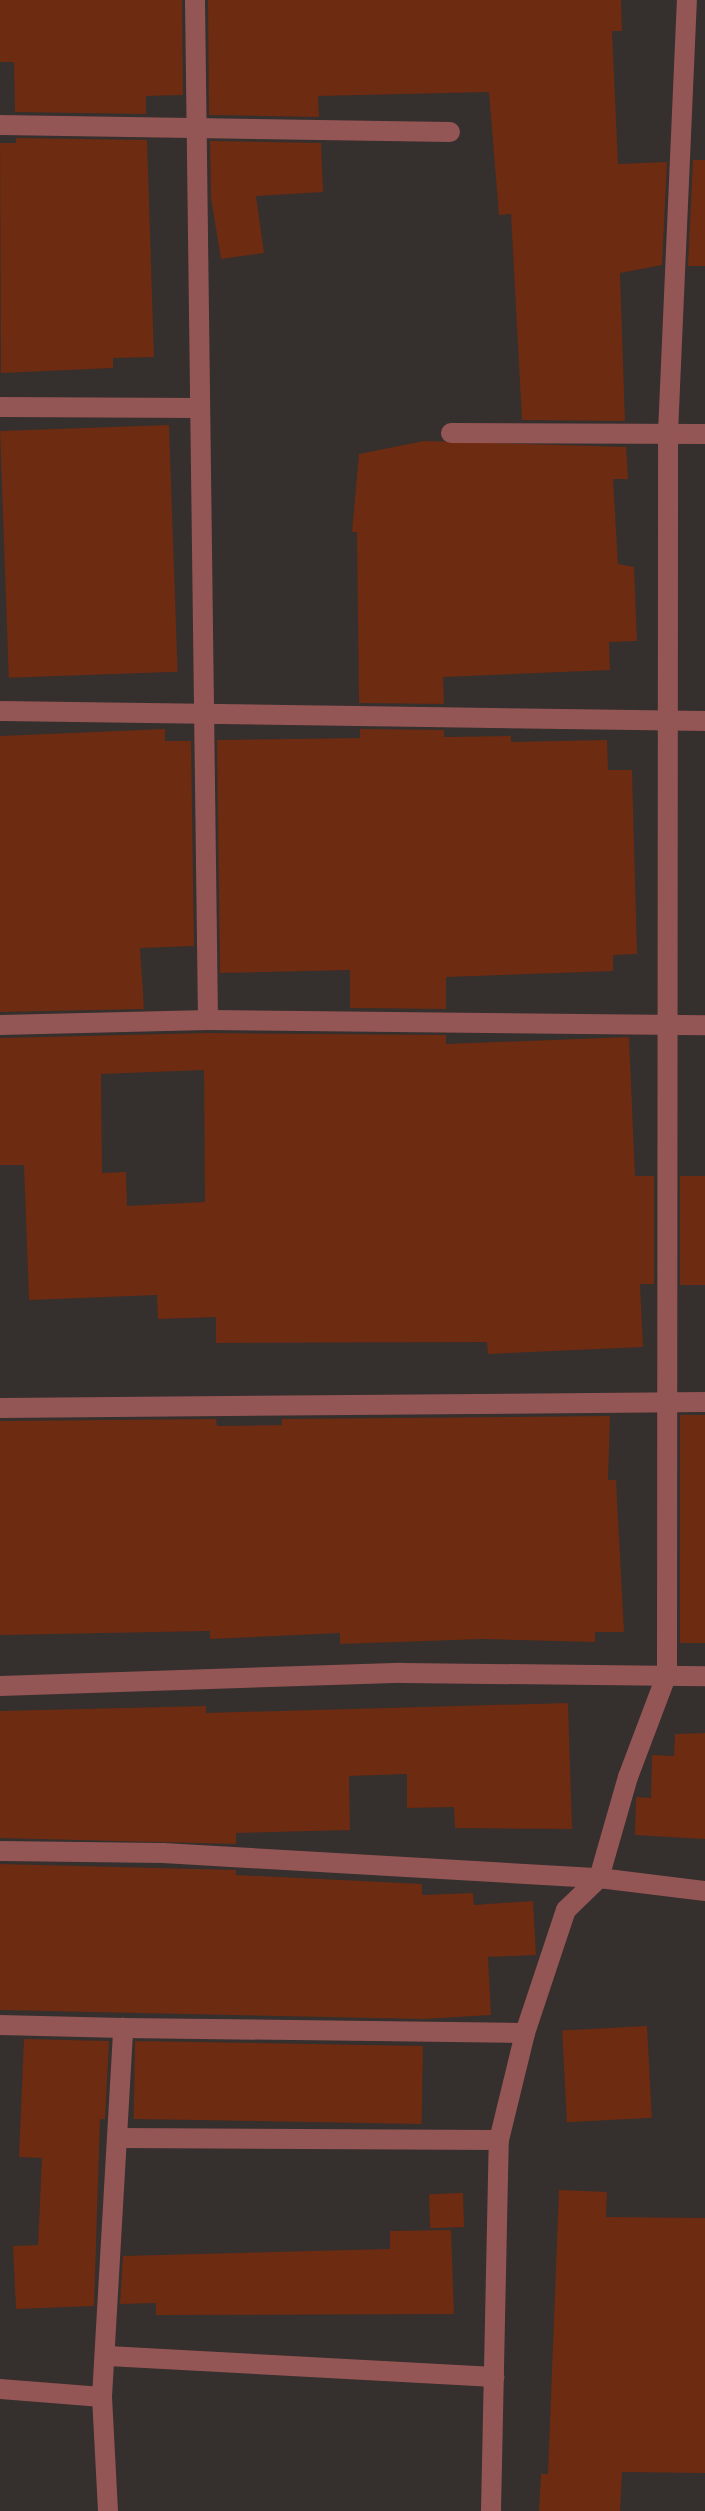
<!DOCTYPE html>
<style>
body{margin:0}
#map{position:relative;width:705px;height:2511px;overflow:hidden;background:#352f2d;font-family:"IBM Plex Sans",sans-serif}
div>[style]{position:absolute}
.building>*{inset:0;background:#6d2b11;transform-origin:0 0}
.minor>*{height:20px;margin:-10px;padding:0 10px;transform-origin:10px;border-radius:10px;background:#945555}
span{translate:-50% -50%;white-space:nowrap;text-align:center;line-height:1.15;-webkit-text-stroke:8px #352f2d;paint-order:stroke}
</style>
<div id="map">
<div class="building">
<div style="clip-path:polygon(0 0,182px 0,183px 95px,146px 96px,146px 114px,15px 112px,14px 62px,0 62px)"></div>
<div style="clip-path:polygon(208px 0,621px 0,622px 31px,612px 31px,618px 164px,667px 162px,662px 265px,620px 273px,625px 421px,522px 420px,511px 214px,499px 215px,489px 92px,318px 96px,319px 117px,209px 115px)"></div>
<div style="clip-path:polygon(16px 138px,147px 140px,154px 357px,113px 358px,113px 368px,1px 373px,0 143px,16px 143px)"></div>
<div style="clip-path:polygon(210px 141px,321px 143px,323px 192px,256px 196px,264px 253px,221px 259px,211px 198px)"></div>
<div style="clip-path:polygon(693px 160px,705px 160px,705px 266px,688px 266px)"></div>
<div style="left:169px;top:425px;width:247px;height:169px;rotate:88deg"></div>
<div style="clip-path:polygon(424px 441px,626px 447px,628px 479px,613px 479px,618px 564px,634px 567px,637px 641px,609px 642px,610px 670px,443px 677px,444px 704px,359px 703px,357px 532px,352px 532px,359px 454px)"></div>
<div style="clip-path:polygon(165px 729px,165px 741px,191px 741px,194px 946px,140px 948px,144px 1009px,0 1012px,0 736px)"></div>
<div style="clip-path:polygon(360px 729px,444px 730px,444px 737px,511px 736px,511px 742px,607px 740px,608px 770px,632px 770px,637px 954px,613px 955px,613px 971px,446px 977px,446px 1009px,350px 1008px,350px 970px,220px 973px,217px 740px,360px 738px)"></div>
<div style="clip-path:polygon(evenodd,208px 1033px,446px 1035px,446px 1044px,629px 1037px,635px 1176px,654px 1176px,654px 1284px,640px 1284px,643px 1347px,488px 1354px,487px 1342px,216px 1343px,216px 1317px,158px 1319px,157px 1295px,29px 1300px,24px 1165px,0 1165px,0 1038px,208px 1033px,204px 1070px,205px 1202px,127px 1206px,126px 1172px,102px 1173px,101px 1074px,204px 1070px)"></div>
<div style="left:680px;top:1176px;width:25px;height:109px"></div>
<div style="left:680px;top:1415px;width:25px;height:228px"></div>
<div style="clip-path:polygon(610px 1416px,608px 1480px,616px 1480px,624px 1632px,595px 1632px,595px 1642px,483px 1639px,340px 1644px,340px 1633px,210px 1639px,210px 1631px,0 1635px,0 1421px,216px 1419px,217px 1426px,282px 1425px,282px 1419px)"></div>
<div style="clip-path:polygon(568px 1703px,572px 1829px,455px 1828px,454px 1807px,407px 1808px,407px 1774px,349px 1776px,350px 1830px,236px 1833px,236px 1844px,0 1838px,0 1711px,206px 1706px,206px 1713px)"></div>
<div style="clip-path:polygon(705px 1733px,705px 1839px,635px 1835px,636px 1797px,651px 1798px,652px 1755px,674px 1756px,675px 1734px)"></div>
<div style="clip-path:polygon(0 1864px,236px 1870px,236px 1875px,422px 1884px,422px 1895px,473px 1893px,474px 1905px,533px 1901px,536px 1955px,488px 1957px,491px 2015px,423px 2019px,0 2010px)"></div>
<div style="left:647px;top:2026px;width:92px;height:85px;rotate:87deg"></div>
<div style="clip-path:polygon(24px 2039px,109px 2041px,105px 2119px,100px 2119px,94px 2306px,16px 2309px,13px 2246px,38px 2245px,42px 2158px,19px 2157px)"></div>
<div style="left:135px;top:2041px;width:288px;height:78px;rotate:1deg"></div>
<div style="clip-path:polygon(559px 2190px,607px 2192px,606px 2217px,705px 2218px,705px 2473px,622px 2472px,620px 2511px,539px 2511px,541px 2474px,548px 2474px)"></div>
<div style="left:463px;top:2193px;width:34px;height:34px;rotate:88deg"></div>
<div style="clip-path:polygon(451px 2230px,454px 2314px,156px 2315px,156px 2303px,120px 2304px,123px 2256px,390px 2249px,390px 2231px)"></div>
</div>
<div class="minor">
<div style="left:195px;top:0;width:1020px;rotate:89.27deg"></div>
<div style="left:0;top:125px;width:450px;rotate:0.9deg"></div>
<div style="left:0;top:407px;width:199px;rotate:0.3deg"></div>
<div style="left:451px;top:433px;width:254px;rotate:0.2deg"></div>
<div style="left:0;top:711px;width:705px;rotate:0.81deg"></div>
<div style="left:0;top:1025px;width:208px;rotate:-1.4deg"></div>
<div style="left:208px;top:1020px;width:497px;rotate:0.6deg"></div>
<div style="left:0;top:1408px;width:705px;rotate:-0.49deg"></div>
<div style="left:0;top:1686px;width:402px;rotate:-1.9deg"></div>
<div style="left:402px;top:1673px;width:303px;rotate:0.6deg"></div>
<div style="left:0;top:1851px;width:163px;rotate:0.7deg"></div>
<div style="left:163px;top:1853px;width:437px;rotate:3.3deg"></div>
<div style="left:599px;top:1878px;width:107px;rotate:7deg"></div>
<div style="left:0;top:2025px;width:123px;rotate:1.4deg"></div>
<div style="left:120px;top:2138px;width:379px;rotate:0.3deg"></div>
<div style="left:108px;top:2356px;width:387px;rotate:3.1deg"></div>
<div style="left:0;top:2389px;width:102px;rotate:4.5deg"></div>
<div style="left:108px;top:2511px;width:114px;rotate:-93deg"></div>
<div style="left:102px;top:2397px;width:370px;rotate:-86.7deg"></div>
<div style="left:123px;top:2028px;width:402px;rotate:0.7deg"></div>
<div style="left:491px;top:2511px;width:371px;rotate:-88.8deg"></div>
<div style="left:499px;top:2140px;width:110px;rotate:-76.3deg"></div>
<div style="left:525px;top:2033px;width:130px;rotate:-71.6deg"></div>
<div style="left:566px;top:1910px;width:46px;rotate:-44.1deg"></div>
<div style="left:599px;top:1878px;width:105px;rotate:-74deg"></div>
<div style="left:628px;top:1777px;width:110px;rotate:-69.3deg"></div>
<div style="left:667px;top:1674px;width:1241px;rotate:-89.95deg"></div>
<div style="left:668px;top:433px;width:433px;rotate:-87.5deg"></div>
</div>
</div>
